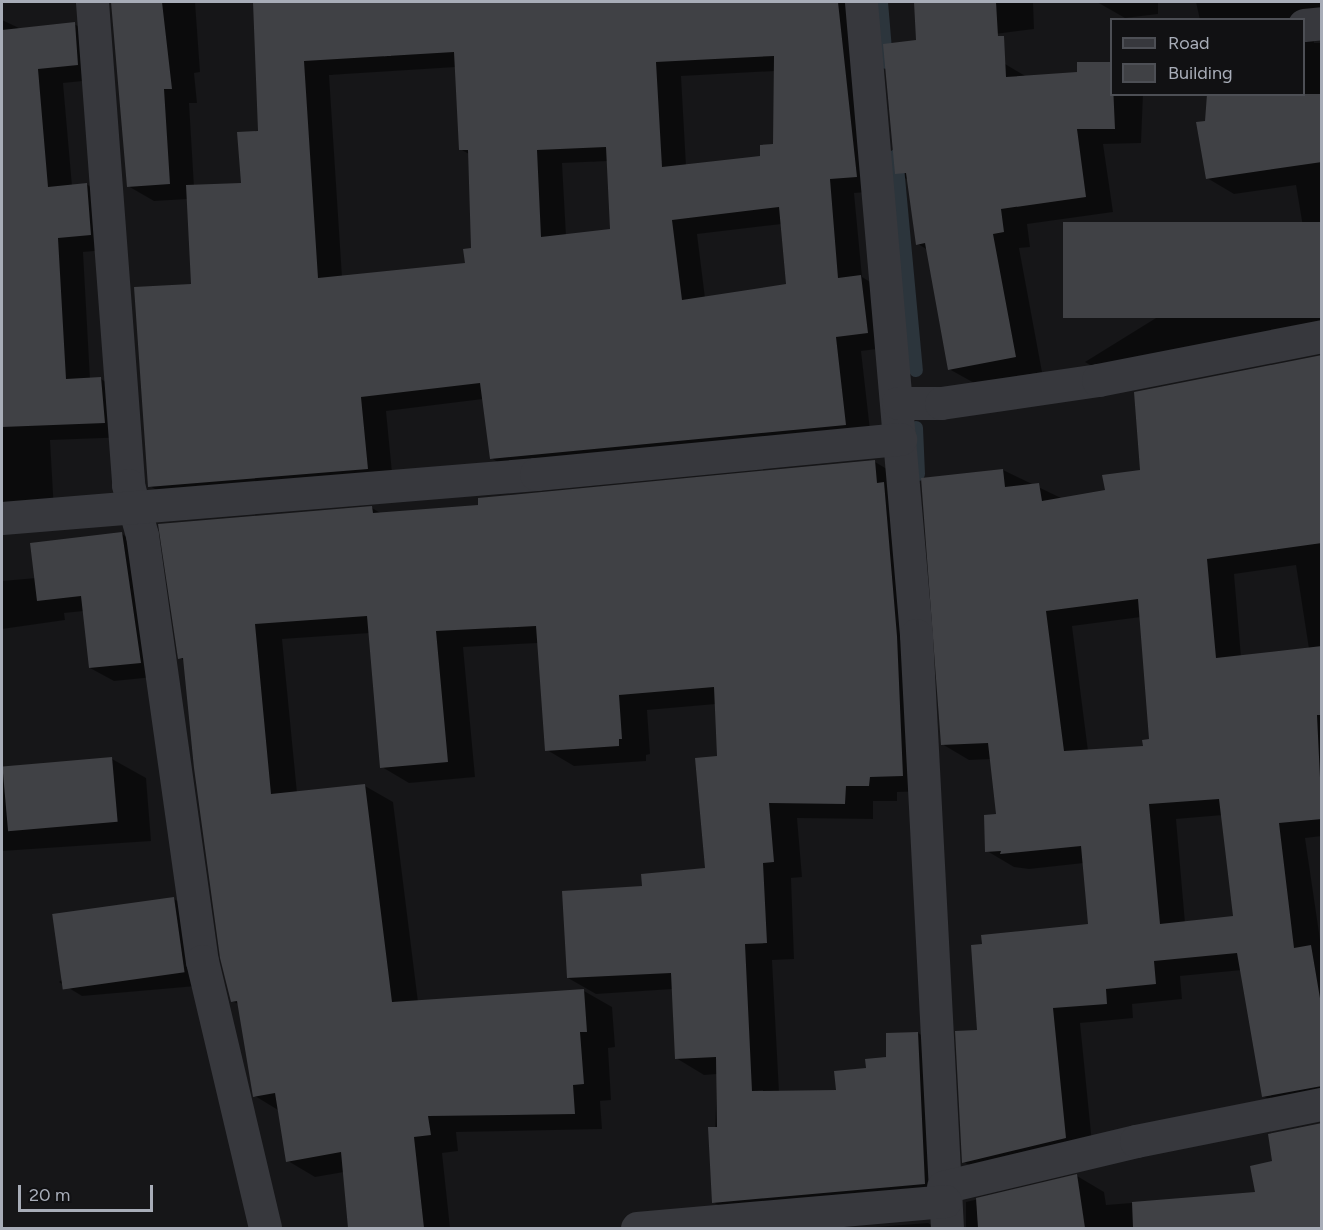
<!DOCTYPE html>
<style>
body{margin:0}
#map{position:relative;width:1323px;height:1230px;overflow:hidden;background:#161618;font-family:Figtree,sans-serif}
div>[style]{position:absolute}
.shadow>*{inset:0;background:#0007}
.stream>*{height:14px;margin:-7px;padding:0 7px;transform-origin:7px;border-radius:7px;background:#2c353c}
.building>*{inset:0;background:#404145;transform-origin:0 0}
.minor>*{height:33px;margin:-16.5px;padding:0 16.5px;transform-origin:16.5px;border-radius:16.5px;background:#37383d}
span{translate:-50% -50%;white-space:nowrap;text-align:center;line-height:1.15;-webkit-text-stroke:6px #111113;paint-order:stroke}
.frame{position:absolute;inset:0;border:3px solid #a8adb8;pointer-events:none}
.legend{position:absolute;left:1110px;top:18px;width:195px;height:78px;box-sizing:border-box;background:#111113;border:2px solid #4d4f55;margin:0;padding:8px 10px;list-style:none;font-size:18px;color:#a8adb8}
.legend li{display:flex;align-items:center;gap:12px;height:30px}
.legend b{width:30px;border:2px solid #4d4f55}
.scale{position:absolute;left:18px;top:1185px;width:135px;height:27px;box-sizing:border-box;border:3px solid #a8adb8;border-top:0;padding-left:8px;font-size:18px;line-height:21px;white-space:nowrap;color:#a8adb8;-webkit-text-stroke:4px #111113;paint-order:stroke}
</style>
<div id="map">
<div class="shadow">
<div style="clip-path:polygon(evenodd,112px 2px,195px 2px,200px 72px,194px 73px,197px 103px,189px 103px,194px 187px,242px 184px,260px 132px,254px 2px,863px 2px,882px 191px,854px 193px,862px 277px,887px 292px,893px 347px,861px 351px,871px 439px,517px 473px,491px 458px,483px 399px,386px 411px,393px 483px,175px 501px,150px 486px,192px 285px,188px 199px,154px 201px,128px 186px,112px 2px,456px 67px,460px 149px,469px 154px,473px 249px,466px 265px,342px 277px,329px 75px,456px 67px,112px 2px,775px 71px,775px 145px,762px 158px,686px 166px,681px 76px,775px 71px,112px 2px,608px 161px,612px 230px,566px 236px,562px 163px,608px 161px,112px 2px,782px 224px,787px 286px,705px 298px,697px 234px,782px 224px)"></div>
<div style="clip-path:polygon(916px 2px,1033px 2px,1034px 29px,949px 40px,917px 21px)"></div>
<div style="clip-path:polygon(1097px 2px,1158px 2px,1158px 14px,1125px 18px)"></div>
<div style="clip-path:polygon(1196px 2px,1322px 2px,1322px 27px,1313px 34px,1314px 43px,1322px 43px,1322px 337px,1112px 378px,1085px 362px,1303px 227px,1296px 185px,1234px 194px,1207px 178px,1207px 94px,1304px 94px,1304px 20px,1200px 20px)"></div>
<div style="clip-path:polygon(2px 20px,21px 29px,74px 24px,100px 38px,103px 79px,63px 83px,72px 186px,86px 184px,112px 199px,116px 249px,83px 252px,90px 379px,101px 379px,126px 394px,130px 437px,50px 440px,54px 511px,2px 527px)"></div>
<div style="clip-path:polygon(1005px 64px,1027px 77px,1112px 94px,1143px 94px,1141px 143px,1103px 144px,1113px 212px,1027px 224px,1030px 247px,1019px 248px,1042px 372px,976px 384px,949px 369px,928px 250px,918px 244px,908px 180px,896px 173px)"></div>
<div style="clip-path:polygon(evenodd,1322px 357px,1322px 836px,1305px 838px,1322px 953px,1322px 1106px,1290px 1112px,1263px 1096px,1242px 970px,1180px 976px,1182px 999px,1132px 1004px,1133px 1018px,1080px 1023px,1093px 1153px,991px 1178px,964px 1162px,979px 1032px,1090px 925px,1084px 863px,1029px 869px,1014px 867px,987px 851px,998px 815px,991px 759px,969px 760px,942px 744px,1003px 470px,1063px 499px,1107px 491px,1322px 357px,1296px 565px,1309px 649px,1241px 657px,1234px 574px,1296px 565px,1322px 357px,1141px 617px,1151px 741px,1144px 748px,1088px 751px,1072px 626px,1141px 617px,1322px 357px,1223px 815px,1235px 918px,1185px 923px,1176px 819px,1223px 815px)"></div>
<div style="clip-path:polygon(875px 462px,902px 478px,930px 791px,897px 792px,897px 801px,873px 801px,873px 819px,797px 818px,802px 877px,791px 878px,794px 959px,772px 960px,779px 1092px,838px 1092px,918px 1033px,945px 1049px,952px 1199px,741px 1218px,713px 1202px,717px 1074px,704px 1075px,676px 1058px,673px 989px,596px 994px,568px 978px,643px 887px,706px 870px,719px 757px,716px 704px,647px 710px,650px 754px,646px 755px,646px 761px,574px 766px,547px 750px,538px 643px,463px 647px,475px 777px,409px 783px,382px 767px,370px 633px,282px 639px,297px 793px,365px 786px,393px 802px,418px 1002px,584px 991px,612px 1007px,615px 1047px,608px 1048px,611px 1100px,600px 1101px,602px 1129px,456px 1132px,458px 1151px,442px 1153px,450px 1228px,350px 1228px,344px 1172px,315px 1177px,288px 1161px,278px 1110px,255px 1096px,238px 1004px,232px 1001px,185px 661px,180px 658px,372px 508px,382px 514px,480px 507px)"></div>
<div style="clip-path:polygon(122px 534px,145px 548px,164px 676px,114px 681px,90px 668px,84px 611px,64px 613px,65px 620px,2px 629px,2px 581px,36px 578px)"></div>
<div style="clip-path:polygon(112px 759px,146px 778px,151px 841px,2px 851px,2px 767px)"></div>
<div style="clip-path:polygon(174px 899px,197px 912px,208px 985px,82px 996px,59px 982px)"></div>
<div style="clip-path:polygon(1322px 1125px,1322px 1228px,966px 1228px,966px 1202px,1077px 1176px,1104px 1192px,1106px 1205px,1257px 1193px,1274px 1162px)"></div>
<div style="clip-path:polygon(928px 1223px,937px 1228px,863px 1228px)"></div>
</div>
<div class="stream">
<div style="left:881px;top:2px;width:60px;rotate:85.2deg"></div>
<div style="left:896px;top:156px;width:215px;rotate:84.7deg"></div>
<div style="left:916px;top:428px;width:46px;rotate:87.5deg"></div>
</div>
<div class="building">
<div style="clip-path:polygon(111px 2px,162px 2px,172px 89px,164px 89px,170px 184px,127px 187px)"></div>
<div style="clip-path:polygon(evenodd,253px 2px,838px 2px,857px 177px,830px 179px,838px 278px,861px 275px,868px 333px,836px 337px,846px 425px,490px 459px,480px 383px,361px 397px,368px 469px,148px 487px,134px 287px,191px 284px,186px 185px,241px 183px,237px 132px,258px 131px,253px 2px,454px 52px,459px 150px,468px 150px,471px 248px,463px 249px,465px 263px,318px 278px,304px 61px,454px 52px,253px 2px,774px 56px,773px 144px,760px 145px,760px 156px,662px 167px,656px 62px,774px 56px,253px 2px,606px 147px,610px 229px,541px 237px,537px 150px,606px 147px,253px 2px,779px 207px,786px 284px,682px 300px,672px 220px,779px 207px)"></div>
<div style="clip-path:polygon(914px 2px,996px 2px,998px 36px,1004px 36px,1006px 77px,1077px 72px,1077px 62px,1112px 62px,1115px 129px,1077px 129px,1086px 197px,1001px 209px,1004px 232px,993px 234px,1016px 357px,948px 370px,925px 243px,916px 245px,906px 173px,895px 174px,883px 44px,916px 40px)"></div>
<div style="clip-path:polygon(75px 22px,78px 65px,38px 69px,48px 187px,87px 183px,91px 235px,58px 238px,66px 379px,101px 377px,105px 423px,2px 427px,2px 30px)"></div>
<div style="clip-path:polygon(1207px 94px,1322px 94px,1322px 162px,1206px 179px,1196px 122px,1205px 121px)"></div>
<div style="left:1322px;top:222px;width:96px;height:259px;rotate:90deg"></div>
<div style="clip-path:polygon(evenodd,1322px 355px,1322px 543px,1207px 559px,1216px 658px,1322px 646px,1322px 715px,1317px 715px,1322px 819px,1279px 823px,1294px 948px,1311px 945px,1322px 1010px,1322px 1086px,1262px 1097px,1237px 953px,1154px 961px,1156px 984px,1106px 989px,1107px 1004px,1053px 1008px,1066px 1138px,962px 1163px,955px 1031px,977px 1030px,971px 945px,982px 944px,981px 935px,1088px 924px,1081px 846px,1000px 854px,1001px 851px,985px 852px,984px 815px,996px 814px,988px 743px,941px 745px,921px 478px,1003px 469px,1005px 487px,1039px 483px,1042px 501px,1105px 490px,1102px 475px,1140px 470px,1134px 392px,1322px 355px,1138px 599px,1149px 739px,1142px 740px,1143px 746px,1064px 751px,1046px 611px,1138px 599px,1322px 355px,1219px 799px,1233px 916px,1160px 924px,1149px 804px,1219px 799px)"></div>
<div style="clip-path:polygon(875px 460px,877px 483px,884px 482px,897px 636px,903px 776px,870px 777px,869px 786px,846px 786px,845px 804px,769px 803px,774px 862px,763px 863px,767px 943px,745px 944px,752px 1091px,836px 1090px,834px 1071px,866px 1068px,865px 1059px,886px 1057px,886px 1033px,918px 1032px,925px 1184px,712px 1203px,708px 1127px,717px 1127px,716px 1057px,675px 1059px,671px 973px,567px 978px,562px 891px,642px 886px,641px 874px,705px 868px,695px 758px,717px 756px,714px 687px,619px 695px,622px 739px,619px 739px,619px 746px,545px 751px,536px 626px,436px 631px,448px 762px,380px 768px,367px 616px,255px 624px,271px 794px,365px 784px,392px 1002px,584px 989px,587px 1032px,580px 1032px,584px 1084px,573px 1085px,575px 1114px,428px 1116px,431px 1135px,414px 1137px,424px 1228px,348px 1228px,341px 1152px,286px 1162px,275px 1093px,253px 1097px,237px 1001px,231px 1002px,220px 958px,194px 768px,183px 658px,178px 659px,158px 524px,372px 506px,373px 513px,478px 505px,478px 498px)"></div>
<div style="clip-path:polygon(122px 532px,141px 663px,89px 668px,81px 596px,37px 601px,30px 543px)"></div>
<div style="left:112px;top:757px;width:65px;height:110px;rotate:85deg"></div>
<div style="left:174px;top:897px;width:76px;height:123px;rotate:82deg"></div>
<div style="clip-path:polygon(1322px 1123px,1322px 1228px,1133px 1228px,1132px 1202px,1255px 1192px,1250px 1166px,1272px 1161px,1268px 1134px)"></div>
<div style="clip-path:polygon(1077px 1174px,1085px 1228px,978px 1228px,976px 1198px)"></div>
</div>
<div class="minor">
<div style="left:92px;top:2px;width:484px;rotate:85.7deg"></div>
<div style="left:128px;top:485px;width:52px;rotate:74.4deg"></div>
<div style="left:142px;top:535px;width:430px;rotate:82deg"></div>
<div style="left:202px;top:961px;width:274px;rotate:76.7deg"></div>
<div style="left:861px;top:2px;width:635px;rotate:85.03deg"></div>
<div style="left:916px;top:635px;width:594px;rotate:87.01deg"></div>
<div style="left:1304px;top:25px;width:18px;rotate:-6deg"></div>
<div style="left:898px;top:403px;width:43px"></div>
<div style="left:941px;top:403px;width:159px;rotate:-8.3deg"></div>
<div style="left:1098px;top:380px;width:228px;rotate:-11.1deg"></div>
<div style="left:2px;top:518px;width:536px;rotate:-4.71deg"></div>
<div style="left:536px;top:474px;width:366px;rotate:-5.5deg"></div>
<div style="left:943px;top:1187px;width:198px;rotate:-13.4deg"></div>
<div style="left:1136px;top:1141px;width:190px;rotate:-11.3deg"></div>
<div style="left:637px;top:1228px;width:309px;rotate:-5deg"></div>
</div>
<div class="frame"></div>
<ul class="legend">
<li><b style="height:8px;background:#37383d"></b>Road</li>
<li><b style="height:16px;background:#404145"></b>Building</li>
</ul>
<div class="scale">20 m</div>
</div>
